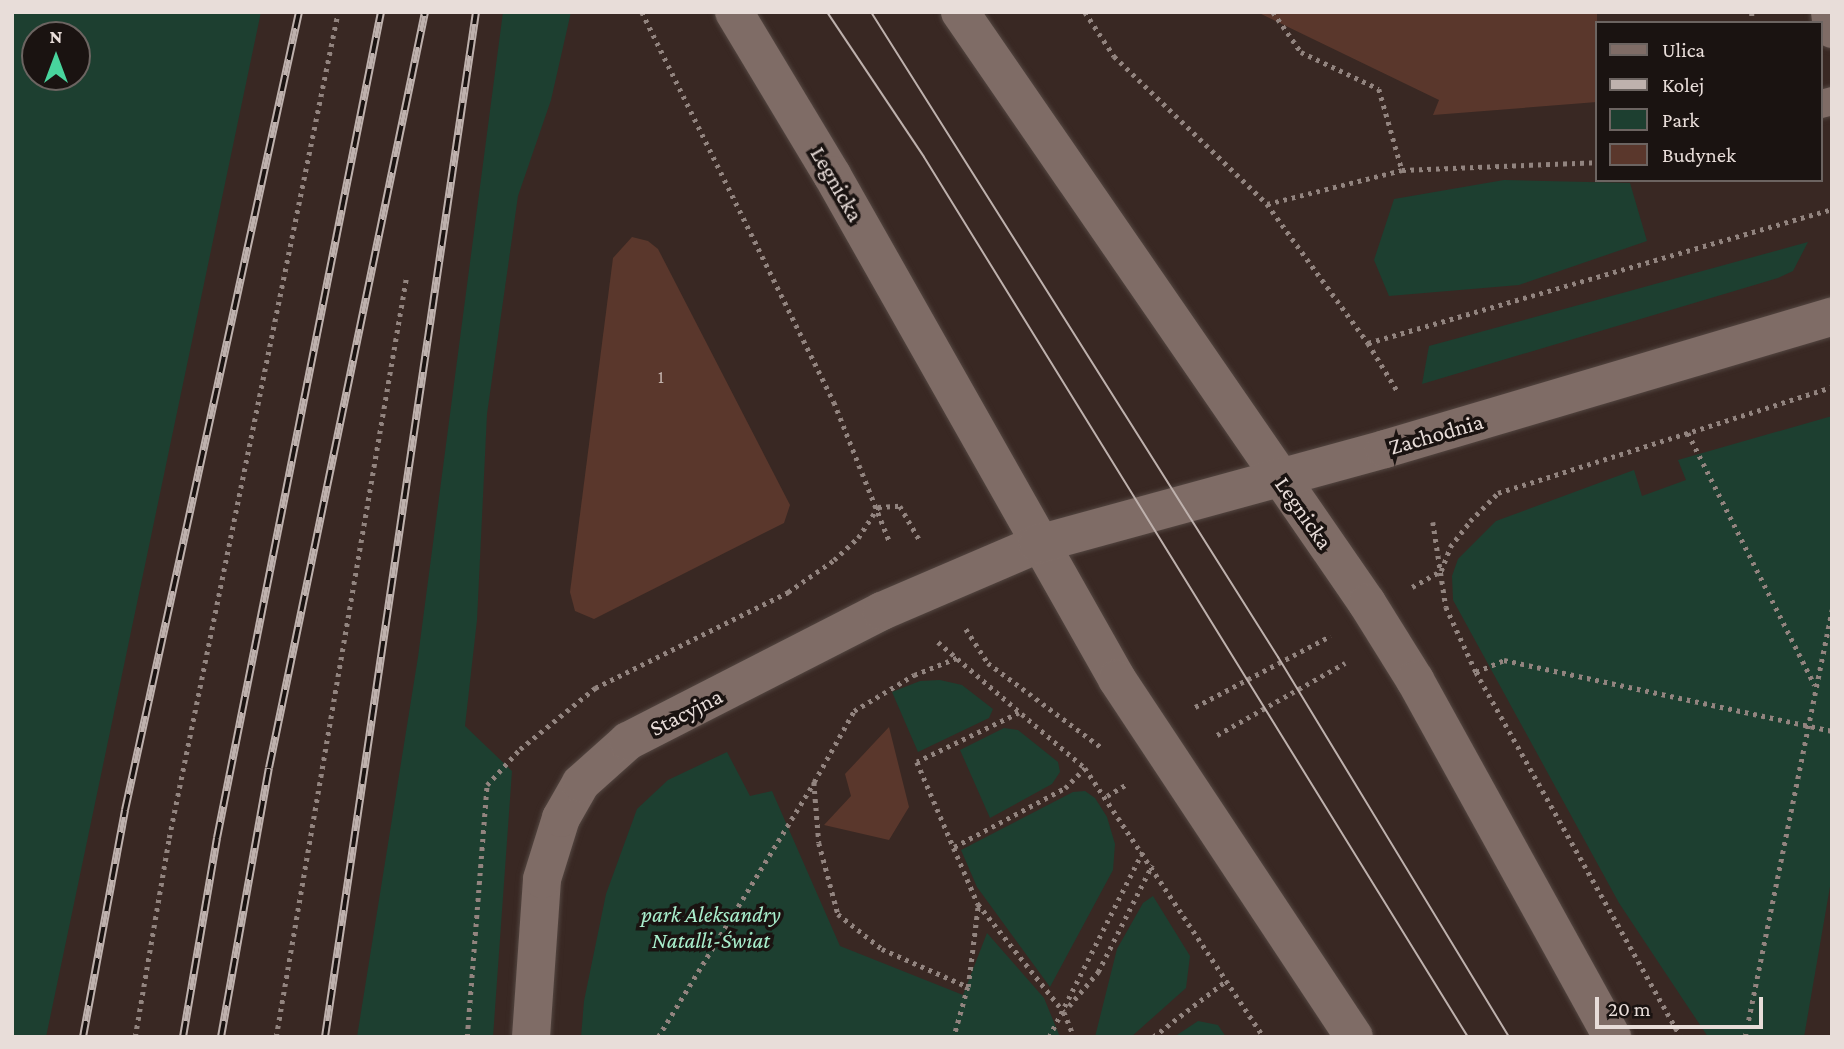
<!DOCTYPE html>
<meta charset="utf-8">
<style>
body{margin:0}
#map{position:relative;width:1844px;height:1049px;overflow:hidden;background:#392823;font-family:"Crimson Pro",serif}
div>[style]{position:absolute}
.green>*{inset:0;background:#1d3f30}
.building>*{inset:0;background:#5a372c}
.path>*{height:4.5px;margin-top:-2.25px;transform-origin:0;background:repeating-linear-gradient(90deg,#92847f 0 3.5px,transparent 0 8.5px)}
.roads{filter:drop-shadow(0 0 2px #534641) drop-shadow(0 0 2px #534641)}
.lane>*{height:28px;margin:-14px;padding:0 14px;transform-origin:14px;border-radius:14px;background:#7f6c66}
.street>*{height:38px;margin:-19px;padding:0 19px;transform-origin:19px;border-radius:19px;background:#7f6c66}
.secondary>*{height:38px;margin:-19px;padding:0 19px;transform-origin:19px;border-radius:19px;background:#7f6c66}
.tram>*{height:2px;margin:-1px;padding:0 1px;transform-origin:1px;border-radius:1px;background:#beb1ad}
.rail>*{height:8px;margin-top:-4px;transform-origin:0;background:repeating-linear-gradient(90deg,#1a1311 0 16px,#beb1ad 0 32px);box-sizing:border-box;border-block:2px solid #beb1ad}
span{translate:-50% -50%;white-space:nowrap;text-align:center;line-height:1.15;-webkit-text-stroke:7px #1a1311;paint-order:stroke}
.number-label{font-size:19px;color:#c4b4ae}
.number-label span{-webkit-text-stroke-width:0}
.street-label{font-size:23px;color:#e8ddd9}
.park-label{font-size:23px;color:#a9efcd;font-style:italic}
.frame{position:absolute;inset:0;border:14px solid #e8ddd9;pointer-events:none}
.legend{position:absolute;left:1595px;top:21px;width:228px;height:161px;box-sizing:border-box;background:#1a1311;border:2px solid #6c6461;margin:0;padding:9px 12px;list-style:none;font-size:21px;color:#e8ddd9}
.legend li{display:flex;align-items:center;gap:14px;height:35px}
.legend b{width:35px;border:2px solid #6c6461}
.north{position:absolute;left:21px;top:21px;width:70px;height:70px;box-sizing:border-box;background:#1a1311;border:2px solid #6c6461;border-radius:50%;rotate:0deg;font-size:19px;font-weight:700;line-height:28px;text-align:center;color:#e8ddd9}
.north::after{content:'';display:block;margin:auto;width:24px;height:32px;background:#48d49d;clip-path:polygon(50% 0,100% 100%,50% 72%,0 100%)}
.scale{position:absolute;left:1595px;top:997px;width:168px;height:32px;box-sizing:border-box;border:4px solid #e8ddd9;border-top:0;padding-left:9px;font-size:21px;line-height:24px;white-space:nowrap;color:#e8ddd9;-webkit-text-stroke:5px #1a1311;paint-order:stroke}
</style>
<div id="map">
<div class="green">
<div style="clip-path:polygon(evenodd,12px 12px,261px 12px,46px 1037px,12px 1037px,12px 12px,77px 35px,77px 77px,35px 77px,35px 35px,77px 35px)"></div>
<div style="clip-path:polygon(503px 12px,571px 12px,551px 100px,518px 196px,487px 414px,477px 620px,465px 726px,512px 771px,493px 1037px,357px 1037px,418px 657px)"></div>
<div style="clip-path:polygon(1504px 180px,1630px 183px,1647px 241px,1519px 285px,1389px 296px,1374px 260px,1394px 199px)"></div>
<div style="clip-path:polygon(1808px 242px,1793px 271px,1778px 278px,1422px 384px,1429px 346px)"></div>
<div style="clip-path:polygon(1832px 416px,1832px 875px,1804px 1037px,1708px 1037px,1619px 903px,1453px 600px,1452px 576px,1458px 559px,1496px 521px,1634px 470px,1642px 496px,1686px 480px,1678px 460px)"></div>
<div style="clip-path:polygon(940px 680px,962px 685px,993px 709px,989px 718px,918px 752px,892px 692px,920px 681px)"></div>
<div style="clip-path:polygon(1004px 728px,1018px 730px,1058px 762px,1060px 772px,1052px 784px,990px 818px,960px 750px)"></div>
<div style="clip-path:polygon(727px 752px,750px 796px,772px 791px,840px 946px,963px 995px,987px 933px,1044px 998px,1060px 1037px,581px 1037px,584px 1001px,606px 894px,637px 809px,668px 780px)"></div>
<div style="clip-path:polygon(1085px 791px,1095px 798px,1107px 817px,1115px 844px,1113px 870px,1050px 987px,977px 887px,961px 850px,1073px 792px)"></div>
<div style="clip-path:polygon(1153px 896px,1190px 956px,1186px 988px,1131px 1037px,1095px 1037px,1117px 949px,1143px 903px)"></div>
<div style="clip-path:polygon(1198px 1021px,1218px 1025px,1226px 1037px,1174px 1037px)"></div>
</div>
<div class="building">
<div style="clip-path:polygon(1257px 12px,1597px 12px,1597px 102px,1433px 115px,1439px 100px)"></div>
<div style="clip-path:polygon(632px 237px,648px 241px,658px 249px,790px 505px,784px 523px,594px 619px,575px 611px,570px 592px,613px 258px)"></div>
<div style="clip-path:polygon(889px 727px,909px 807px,889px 840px,824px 825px,851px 796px,845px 774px)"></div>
</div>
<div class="path">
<div style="left:642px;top:12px;width:435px;rotate:63.8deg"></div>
<div style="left:834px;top:402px;width:149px;rotate:68.3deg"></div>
<div style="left:1085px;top:12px;width:53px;rotate:56.6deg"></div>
<div style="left:1114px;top:56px;width:213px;rotate:44deg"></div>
<div style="left:1267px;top:204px;width:172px;rotate:54deg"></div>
<div style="left:1368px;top:343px;width:57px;rotate:58.5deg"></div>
<div style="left:1273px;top:12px;width:49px;rotate:55deg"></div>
<div style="left:1301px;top:52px;width:86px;rotate:25.4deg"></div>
<div style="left:1379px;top:89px;width:84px;rotate:74.1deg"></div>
<div style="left:1752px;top:12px;width:11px;rotate:90deg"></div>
<div style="left:1267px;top:204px;width:139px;rotate:-14.1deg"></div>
<div style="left:1402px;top:170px;width:195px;rotate:-2.3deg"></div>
<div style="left:1368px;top:343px;width:483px;rotate:-16.1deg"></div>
<div style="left:1688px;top:433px;width:282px;rotate:63.3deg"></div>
<div style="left:878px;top:507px;width:22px;rotate:-3deg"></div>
<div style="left:900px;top:506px;width:39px;rotate:60deg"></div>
<div style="left:1433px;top:522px;width:86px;rotate:81.3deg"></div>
<div style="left:1446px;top:607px;width:72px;rotate:65.2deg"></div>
<div style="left:1476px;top:672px;width:419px;rotate:60.7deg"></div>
<div style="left:1412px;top:587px;width:33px;rotate:-29deg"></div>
<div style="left:1441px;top:571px;width:26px;rotate:-69deg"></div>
<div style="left:1450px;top:547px;width:33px;rotate:-52deg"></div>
<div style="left:1470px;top:521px;width:40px;rotate:-45deg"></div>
<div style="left:1498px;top:493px;width:350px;rotate:-17.6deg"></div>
<div style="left:966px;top:629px;width:40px;rotate:57.1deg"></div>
<div style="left:988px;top:663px;width:142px;rotate:36.7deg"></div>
<div style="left:938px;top:642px;width:194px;rotate:40.6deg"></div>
<div style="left:1085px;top:768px;width:323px;rotate:56.4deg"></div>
<div style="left:1476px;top:672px;width:30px;rotate:-23deg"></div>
<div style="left:1504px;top:660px;width:336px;rotate:12.2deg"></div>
<div style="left:1195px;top:707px;width:153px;rotate:-27.7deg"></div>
<div style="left:1019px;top:713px;width:113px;rotate:154.3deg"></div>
<div style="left:917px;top:762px;width:155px;rotate:66.8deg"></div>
<div style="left:978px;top:904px;width:138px;rotate:51.5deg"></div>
<div style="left:1064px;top:1012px;width:27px;rotate:68deg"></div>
<div style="left:1217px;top:735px;width:147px;rotate:-29.4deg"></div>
<div style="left:814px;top:782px;width:81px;rotate:-60.6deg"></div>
<div style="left:854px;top:711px;width:70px;rotate:-31deg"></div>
<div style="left:914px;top:675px;width:48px;rotate:-21.8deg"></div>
<div style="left:1107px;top:796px;width:23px;rotate:-31deg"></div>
<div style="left:954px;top:847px;width:126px;rotate:-28deg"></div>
<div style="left:1065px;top:788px;width:28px;rotate:-45deg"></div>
<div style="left:968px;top:987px;width:83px;rotate:-83deg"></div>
<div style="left:1069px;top:1006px;width:45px;rotate:-49.5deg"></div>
<div style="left:1098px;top:972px;width:120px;rotate:-63.2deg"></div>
<div style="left:135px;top:1037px;width:202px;rotate:-80.3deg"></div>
<div style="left:169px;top:838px;width:843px;rotate:-78.44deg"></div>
<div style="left:276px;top:1037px;width:769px;rotate:-80.27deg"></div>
<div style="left:467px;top:1037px;width:253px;rotate:-85.5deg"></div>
<div style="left:487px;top:785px;width:49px;rotate:-47.5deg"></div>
<div style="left:520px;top:749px;width:97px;rotate:-39.1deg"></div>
<div style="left:595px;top:688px;width:216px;rotate:-26.4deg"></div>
<div style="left:788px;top:592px;width:56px;rotate:-34.8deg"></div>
<div style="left:834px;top:560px;width:33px;rotate:-43deg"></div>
<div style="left:858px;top:538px;width:37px;rotate:-57deg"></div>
<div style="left:658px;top:1037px;width:299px;rotate:-58.5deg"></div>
<div style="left:814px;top:782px;width:61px;rotate:85.3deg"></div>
<div style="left:819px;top:843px;width:73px;rotate:75deg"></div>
<div style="left:838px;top:914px;width:56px;rotate:38.5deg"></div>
<div style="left:882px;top:949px;width:94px;rotate:23.8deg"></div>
<div style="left:968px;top:987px;width:52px;rotate:105.6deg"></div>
<div style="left:1049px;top:1037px;width:208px;rotate:-63.2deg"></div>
<div style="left:1153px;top:1037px;width:93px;rotate:-37.6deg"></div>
<div style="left:1745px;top:1037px;width:436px;rotate:-78.5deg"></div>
</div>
<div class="roads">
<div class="lane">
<div style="left:1821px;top:104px;width:11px;rotate:-15deg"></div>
</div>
<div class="street">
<div style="left:1830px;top:12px;width:17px;rotate:83deg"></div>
</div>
<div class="secondary">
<div style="left:734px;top:12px;width:190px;rotate:59deg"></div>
<div style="left:832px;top:175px;width:579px;rotate:60.51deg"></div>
<div style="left:1117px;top:679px;width:429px;rotate:56.5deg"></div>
<div style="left:960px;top:12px;width:718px;rotate:55.45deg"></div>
<div style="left:1367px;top:603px;width:91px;rotate:58.1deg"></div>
<div style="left:1415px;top:680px;width:408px;rotate:61.1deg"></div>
<div style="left:531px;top:1037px;width:158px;rotate:-86deg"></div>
<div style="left:542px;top:879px;width:64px;rotate:-72.7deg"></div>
<div style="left:561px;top:818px;width:40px;rotate:-60.3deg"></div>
<div style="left:581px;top:783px;width:63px;rotate:-41.8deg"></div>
<div style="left:628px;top:741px;width:285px;rotate:-27.1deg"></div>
<div style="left:882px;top:611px;width:170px;rotate:-23.2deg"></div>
<div style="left:1038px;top:544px;width:360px;rotate:-15.3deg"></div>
<div style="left:1385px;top:449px;width:466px;rotate:-16.5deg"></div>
</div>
</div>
<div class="tram">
<div style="left:827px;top:12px;width:174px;rotate:56.2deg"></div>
<div style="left:924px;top:157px;width:1035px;rotate:58.28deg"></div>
<div style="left:871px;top:12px;width:763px;rotate:57.75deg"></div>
<div style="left:1278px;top:657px;width:445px;rotate:58.7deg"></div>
</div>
<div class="rail">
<div style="left:83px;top:1037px;width:231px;rotate:-79.5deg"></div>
<div style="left:125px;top:810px;width:817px;rotate:-77.7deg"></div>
<div style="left:183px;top:1037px;width:202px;rotate:-80.3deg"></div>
<div style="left:217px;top:838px;width:842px;rotate:-78.77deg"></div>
<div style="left:221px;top:1037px;width:273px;rotate:-79.9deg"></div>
<div style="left:269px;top:768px;width:772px;rotate:-78.34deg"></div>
<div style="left:325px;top:1037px;width:1036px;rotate:-81.62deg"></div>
</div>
<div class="number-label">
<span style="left:661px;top:377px">1</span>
</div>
<div class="street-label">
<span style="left:837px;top:184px;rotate:60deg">Legnicka</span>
<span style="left:1436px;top:434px;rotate:-16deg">Zachodnia</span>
<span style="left:1304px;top:513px;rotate:55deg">Legnicka</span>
<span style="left:686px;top:712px;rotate:-27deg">Stacyjna</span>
</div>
<div class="park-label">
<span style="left:711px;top:927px">park Aleksandry<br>Natalli-Świat</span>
</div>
<div class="frame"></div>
<ul class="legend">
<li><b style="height:9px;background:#7f6c66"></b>Ulica</li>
<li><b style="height:9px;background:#beb1ad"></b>Kolej</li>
<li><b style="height:19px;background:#1d3f30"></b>Park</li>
<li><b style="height:19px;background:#5a372c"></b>Budynek</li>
</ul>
<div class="north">N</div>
<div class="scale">20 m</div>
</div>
